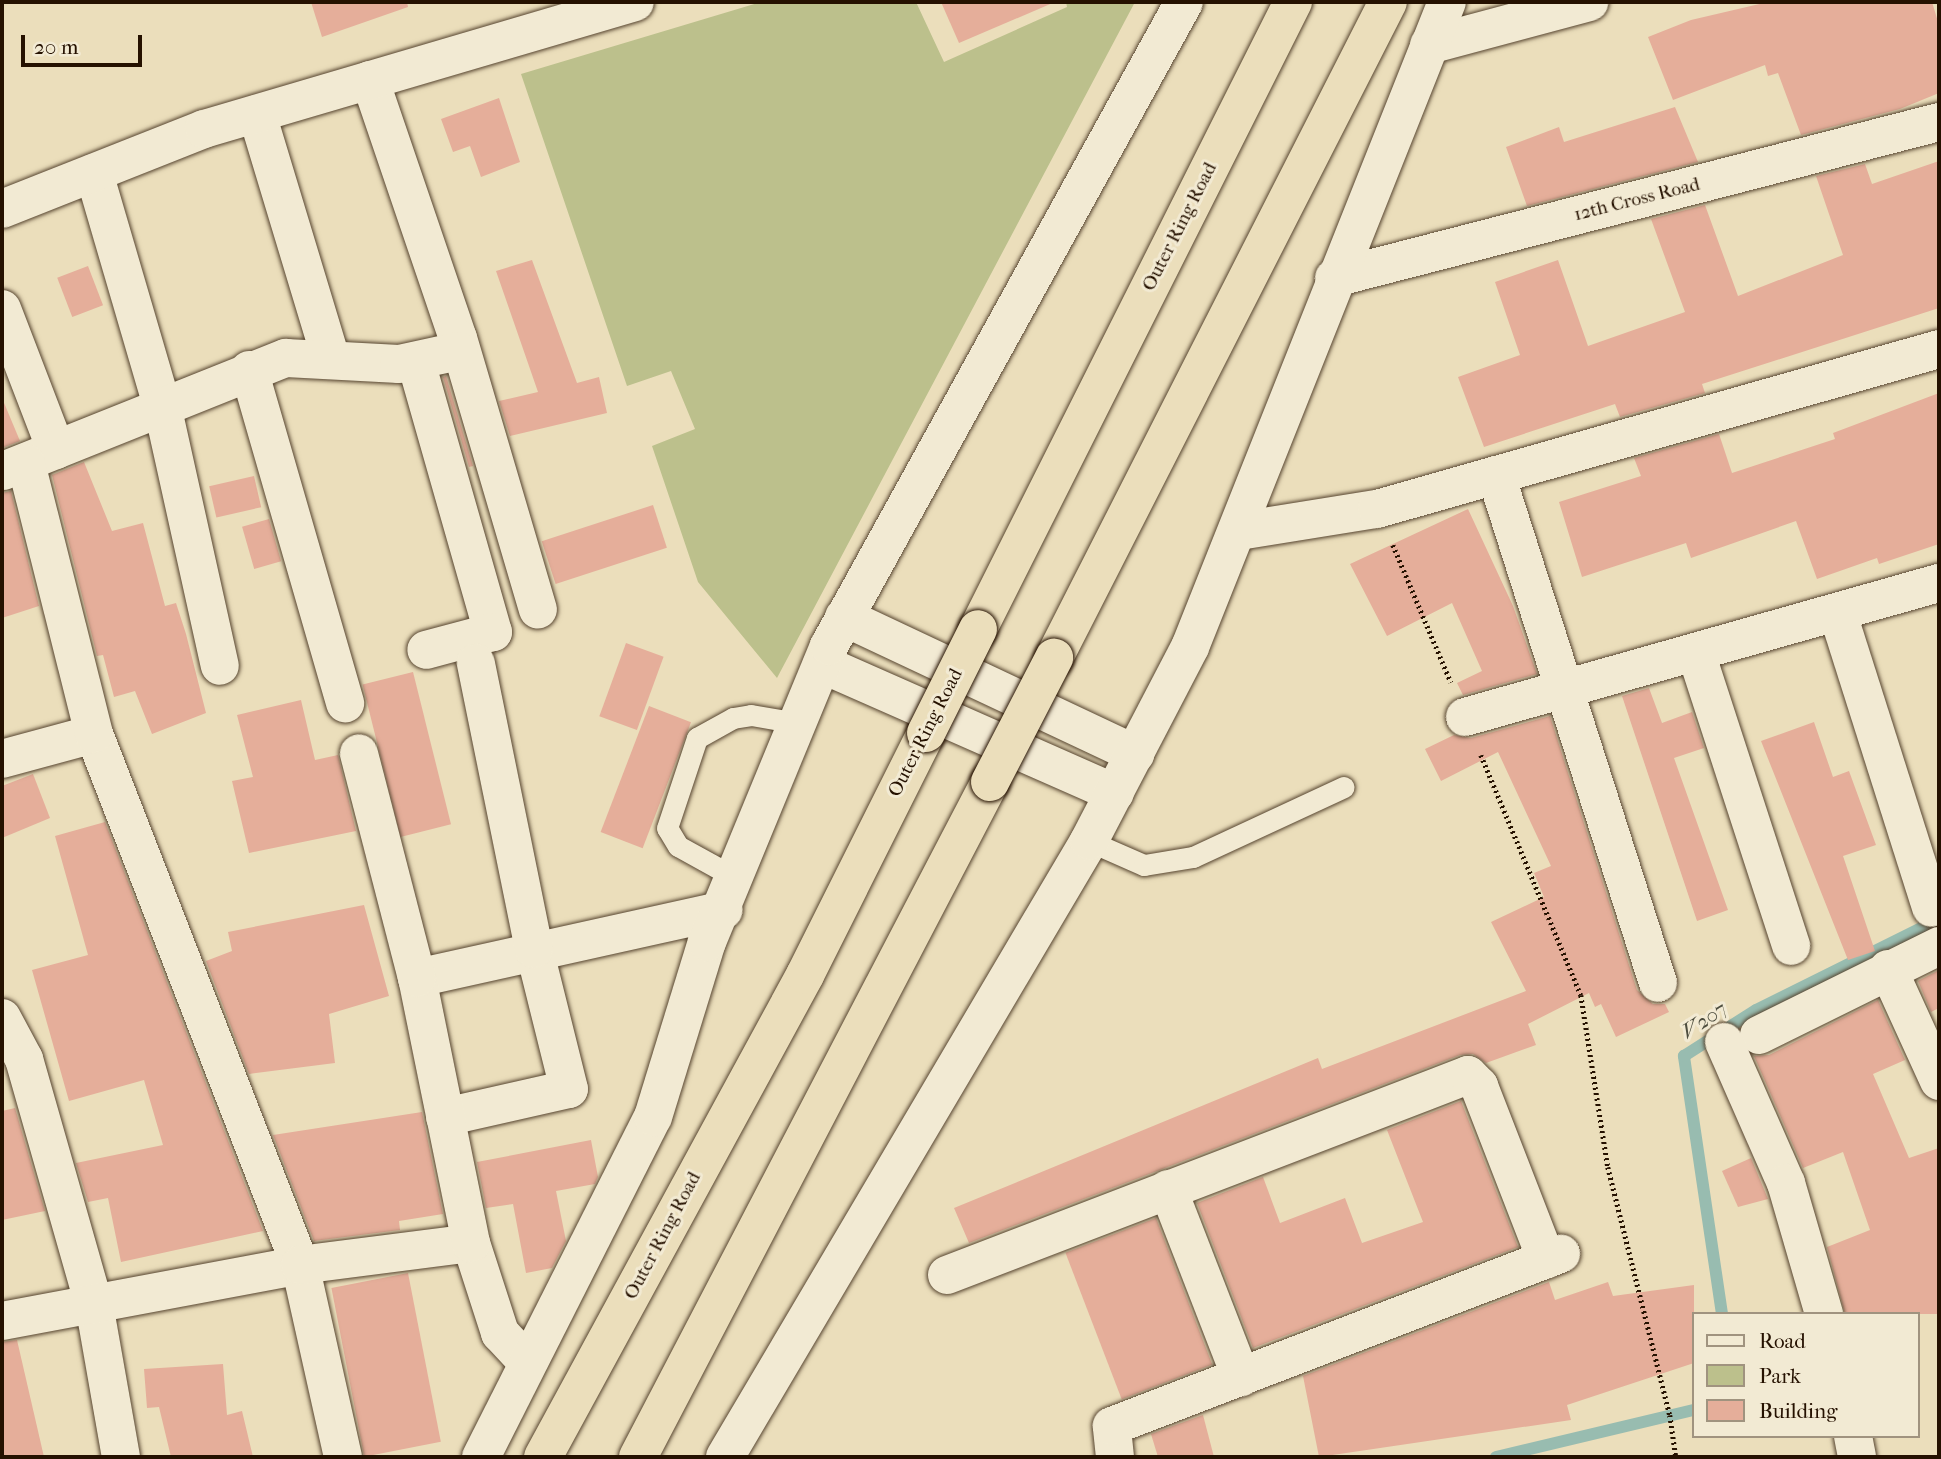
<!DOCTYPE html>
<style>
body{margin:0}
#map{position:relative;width:1941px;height:1459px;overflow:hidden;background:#ebdebb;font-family:"IM FELL French Canon",serif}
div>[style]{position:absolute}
.green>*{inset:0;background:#bcc08c}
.stream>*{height:12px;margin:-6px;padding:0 6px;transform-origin:6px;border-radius:6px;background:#98bcb0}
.building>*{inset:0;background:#e5ae9a;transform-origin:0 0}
.path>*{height:4.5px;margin-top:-2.25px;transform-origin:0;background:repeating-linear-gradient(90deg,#251100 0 2px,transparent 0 5.5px)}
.roads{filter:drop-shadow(0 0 2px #56442f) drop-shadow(0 0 2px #56442f)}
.service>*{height:21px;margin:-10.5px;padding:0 10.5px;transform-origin:10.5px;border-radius:10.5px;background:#f2ead3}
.minor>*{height:38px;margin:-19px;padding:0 19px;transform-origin:19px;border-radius:19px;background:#f2ead3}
.tertiary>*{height:38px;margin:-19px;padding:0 19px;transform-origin:19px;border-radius:19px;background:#f2ead3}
.trunk>*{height:38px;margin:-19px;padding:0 19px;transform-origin:19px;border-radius:19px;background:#ebdebb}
.bridges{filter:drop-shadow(0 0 2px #251100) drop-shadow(0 0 2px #251100)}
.trunk-bridge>*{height:38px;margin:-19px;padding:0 19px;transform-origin:19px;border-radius:19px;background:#ebdebb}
span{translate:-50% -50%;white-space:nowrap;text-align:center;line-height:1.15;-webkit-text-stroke:6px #f2ead3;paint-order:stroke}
.street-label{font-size:19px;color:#251100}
.water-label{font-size:21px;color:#4d4d3e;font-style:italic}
.frame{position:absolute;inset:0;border:4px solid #251100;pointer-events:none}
.legend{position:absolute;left:1692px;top:1312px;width:228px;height:126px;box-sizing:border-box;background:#f2ead3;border:2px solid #a0937f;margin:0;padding:9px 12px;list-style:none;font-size:21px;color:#251100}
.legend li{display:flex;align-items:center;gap:14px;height:35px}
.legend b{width:35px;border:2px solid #a0937f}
.scale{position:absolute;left:21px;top:35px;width:121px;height:32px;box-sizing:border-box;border:4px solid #251100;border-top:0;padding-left:9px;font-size:21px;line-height:24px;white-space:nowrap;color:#251100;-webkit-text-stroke:5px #f2ead3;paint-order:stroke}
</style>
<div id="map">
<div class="green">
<div style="clip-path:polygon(761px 2px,916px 2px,944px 62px,1067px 7px,1066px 2px,1135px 2px,777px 678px,698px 582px,652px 446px,695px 429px,671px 371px,627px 386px,521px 74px)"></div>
</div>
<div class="stream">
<div style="left:1722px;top:1314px;width:261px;rotate:-98.4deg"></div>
<div style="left:1684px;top:1056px;width:85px;rotate:-32.6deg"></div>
<div style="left:1756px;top:1010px;width:204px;rotate:-26.4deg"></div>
<div style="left:1496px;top:1457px;width:204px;rotate:-13.4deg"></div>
</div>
<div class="building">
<div style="clip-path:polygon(311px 2px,407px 2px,408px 7px,322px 37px)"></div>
<div style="clip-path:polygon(941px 2px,1055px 2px,959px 43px)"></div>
<div style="clip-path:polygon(1768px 2px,1932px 2px,1939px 25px,1939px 93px,1900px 109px,1801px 135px,1778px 73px,1768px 76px,1765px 65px,1673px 100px,1648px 37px,1691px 20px)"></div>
<div style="clip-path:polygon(499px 98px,520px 162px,481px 177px,470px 146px,453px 152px,441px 119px)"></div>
<div style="clip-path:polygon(1675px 107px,1698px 162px,1527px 206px,1506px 147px,1559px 127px,1564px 142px)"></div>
<div style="clip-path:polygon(1939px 161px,1939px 308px,1702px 384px,1705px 393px,1620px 417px,1615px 404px,1484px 447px,1458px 377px,1520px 355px,1495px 282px,1558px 260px,1588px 346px,1685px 312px,1651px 219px,1705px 205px,1738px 296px,1843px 255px,1816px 176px,1865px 164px,1872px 184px)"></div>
<div style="clip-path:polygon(532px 260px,577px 383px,599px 377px,607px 413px,510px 436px,499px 401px,538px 392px,496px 271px)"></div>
<div style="left:88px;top:266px;width:42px;height:33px;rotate:69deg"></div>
<div style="clip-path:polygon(446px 376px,473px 466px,469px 467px,443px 377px)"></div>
<div style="clip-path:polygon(1939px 393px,1939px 544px,1879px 564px,1877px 558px,1817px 579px,1796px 521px,1691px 558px,1686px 543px,1582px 577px,1559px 502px,1641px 476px,1634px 458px,1719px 434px,1732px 473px,1835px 439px,1833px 433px)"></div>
<div style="clip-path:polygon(2px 398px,20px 441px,2px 448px)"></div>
<div style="clip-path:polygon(84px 462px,112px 531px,143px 523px,165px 606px,176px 603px,186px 634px,206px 713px,152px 734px,135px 691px,114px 697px,103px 655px,97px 656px,52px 475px)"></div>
<div style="left:254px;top:476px;width:32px;height:46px;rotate:77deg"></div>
<div style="clip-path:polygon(11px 491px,39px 606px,2px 618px,2px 493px)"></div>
<div style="left:653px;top:505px;width:45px;height:117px;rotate:72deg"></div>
<div style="clip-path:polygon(1468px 509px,1513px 606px,1537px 674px,1463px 695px,1457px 683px,1482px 671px,1452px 603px,1387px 636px,1350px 564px)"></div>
<div style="left:269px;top:519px;width:44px;height:28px;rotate:74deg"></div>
<div style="left:626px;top:643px;width:40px;height:78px;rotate:20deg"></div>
<div style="left:413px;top:672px;width:157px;height:52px;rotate:76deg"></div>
<div style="clip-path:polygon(1649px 688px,1662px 723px,1692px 712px,1704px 748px,1674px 758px,1728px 910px,1697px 921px,1622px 696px)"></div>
<div style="clip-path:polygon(301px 700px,315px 760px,338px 755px,356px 831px,249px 853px,232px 781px,253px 777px,237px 715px)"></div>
<div style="left:649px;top:706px;width:45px;height:135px;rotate:21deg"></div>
<div style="clip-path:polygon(1550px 716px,1637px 990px,1653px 1004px,1665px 1004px,1669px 1012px,1616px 1037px,1601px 1004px,1595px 1007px,1589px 993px,1528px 1024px,1536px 1045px,1486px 1063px,1473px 1054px,1460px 1055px,969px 1243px,954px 1208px,1318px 1058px,1322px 1069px,1526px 991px,1491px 922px,1544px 897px,1534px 873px,1551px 866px,1498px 752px,1441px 781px,1425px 749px,1454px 735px,1471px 738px)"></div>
<div style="clip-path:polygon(1814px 722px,1833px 777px,1849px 771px,1876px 845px,1843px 856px,1875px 951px,1848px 960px,1761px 741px)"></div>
<div style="clip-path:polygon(33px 774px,50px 818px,2px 838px,2px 786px)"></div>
<div style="clip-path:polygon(105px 822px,263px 1231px,121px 1262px,108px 1198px,88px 1202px,76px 1163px,163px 1145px,144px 1080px,69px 1101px,32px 970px,88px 955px,55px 836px)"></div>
<div style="clip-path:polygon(364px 905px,389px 996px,329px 1014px,335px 1063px,249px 1074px,206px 961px,232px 951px,228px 932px)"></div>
<div style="clip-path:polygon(1939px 970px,1939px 1008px,1931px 1012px,1918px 981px)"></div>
<div style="clip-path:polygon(1878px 1000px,1905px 1060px,1873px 1074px,1909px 1158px,1939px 1148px,1939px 1314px,1845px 1314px,1827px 1247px,1870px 1230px,1843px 1152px,1803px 1168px,1754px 1056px,1769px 1055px)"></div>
<div style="clip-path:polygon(1461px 1101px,1518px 1247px,1253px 1348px,1197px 1203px,1263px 1177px,1280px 1223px,1345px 1198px,1362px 1243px,1423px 1222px,1387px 1130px)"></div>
<div style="clip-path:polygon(15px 1108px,45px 1211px,2px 1220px,2px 1111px)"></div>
<div style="clip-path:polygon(422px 1112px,443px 1214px,399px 1221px,400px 1230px,314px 1241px,273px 1135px)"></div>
<div style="clip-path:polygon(591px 1140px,598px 1177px,595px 1184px,556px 1191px,566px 1241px,552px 1268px,526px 1273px,513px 1204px,486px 1208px,477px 1162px)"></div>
<div style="clip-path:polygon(1751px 1158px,1768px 1199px,1738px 1207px,1722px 1171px)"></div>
<div style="left:1156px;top:1218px;width:157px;height:97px;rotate:69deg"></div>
<div style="left:408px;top:1273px;width:172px;height:78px;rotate:79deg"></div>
<div style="clip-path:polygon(1549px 1282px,1555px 1300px,1608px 1282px,1613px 1296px,1694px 1285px,1694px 1363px,1567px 1405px,1571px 1420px,1319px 1457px,1303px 1376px)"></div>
<div style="clip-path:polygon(17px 1340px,44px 1457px,2px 1457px,2px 1342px)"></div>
<div style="clip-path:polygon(223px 1364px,227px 1415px,242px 1411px,253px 1457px,171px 1457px,159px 1407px,147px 1408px,144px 1369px)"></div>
<div style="clip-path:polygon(1203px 1415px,1214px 1457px,1158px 1457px,1151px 1434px)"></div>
</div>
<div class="path">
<div style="left:1393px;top:545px;width:149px;rotate:67.1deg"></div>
<div style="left:1481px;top:755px;width:260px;rotate:67.4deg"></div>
<div style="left:1581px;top:995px;width:174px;rotate:81.1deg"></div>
<div style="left:1608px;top:1167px;width:256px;rotate:76deg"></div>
<div style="left:1670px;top:1415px;width:42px;rotate:81.9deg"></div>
</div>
<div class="roads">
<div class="service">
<div style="left:1089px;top:841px;width:60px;rotate:23.6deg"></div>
<div style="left:1144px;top:865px;width:50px;rotate:-9.3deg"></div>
<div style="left:1193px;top:857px;width:166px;rotate:-24.9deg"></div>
<div style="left:736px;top:878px;width:66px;rotate:-151.1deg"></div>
<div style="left:678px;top:846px;width:21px;rotate:-121deg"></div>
<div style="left:667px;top:828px;width:95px;rotate:-71.6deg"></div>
<div style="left:697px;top:738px;width:41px;rotate:-29.1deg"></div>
<div style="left:733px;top:718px;width:18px;rotate:-9deg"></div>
<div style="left:751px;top:715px;width:48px;rotate:9.7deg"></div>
</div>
<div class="minor">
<div style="left:1429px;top:45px;width:166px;rotate:-15deg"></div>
<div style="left:370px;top:80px;width:273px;rotate:71.2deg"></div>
<div style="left:458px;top:338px;width:283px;rotate:73.6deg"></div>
<div style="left:257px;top:114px;width:256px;rotate:73.2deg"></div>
<div style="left:94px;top:173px;width:242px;rotate:73.7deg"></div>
<div style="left:162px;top:405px;width:267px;rotate:77.5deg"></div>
<div style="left:2px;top:209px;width:217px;rotate:-21.6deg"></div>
<div style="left:204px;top:129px;width:449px;rotate:-16.4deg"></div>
<div style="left:1334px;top:278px;width:625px;rotate:-14.46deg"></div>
<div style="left:2px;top:309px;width:151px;rotate:69deg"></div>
<div style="left:416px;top:362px;width:281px;rotate:74.1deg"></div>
<div style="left:493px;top:632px;width:69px;rotate:165deg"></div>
<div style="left:249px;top:370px;width:347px;rotate:73.9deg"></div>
<div style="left:3px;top:471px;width:305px;rotate:-21.8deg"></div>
<div style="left:286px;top:358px;width:113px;rotate:3deg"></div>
<div style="left:399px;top:364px;width:61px;rotate:-12.2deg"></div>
<div style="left:1496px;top:475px;width:533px;rotate:72.31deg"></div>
<div style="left:1239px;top:531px;width:140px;rotate:-9.1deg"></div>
<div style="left:1377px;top:509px;width:584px;rotate:-15.89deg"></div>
<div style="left:1838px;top:614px;width:308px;rotate:72.4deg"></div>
<div style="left:1696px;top:653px;width:308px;rotate:72deg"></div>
<div style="left:1465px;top:717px;width:493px;rotate:-15.8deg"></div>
<div style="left:2px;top:759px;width:95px;rotate:-15.2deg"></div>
<div style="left:1888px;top:969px;width:123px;rotate:65.5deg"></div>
<div style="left:417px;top:978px;width:314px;rotate:-12.5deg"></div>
<div style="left:2px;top:1018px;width:47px;rotate:61.8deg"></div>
<div style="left:24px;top:1059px;width:255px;rotate:74.1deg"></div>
<div style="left:94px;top:1304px;width:155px;rotate:80deg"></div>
<div style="left:1759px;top:1035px;width:201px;rotate:-26.3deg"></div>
<div style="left:1724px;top:1042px;width:154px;rotate:66.3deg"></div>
<div style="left:1786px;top:1183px;width:136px;rotate:73.8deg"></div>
<div style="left:445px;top:1117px;width:127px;rotate:-12.7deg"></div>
<div style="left:569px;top:1089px;width:144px;rotate:-104deg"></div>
<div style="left:534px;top:949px;width:292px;rotate:-101.5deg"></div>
<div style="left:1168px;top:1189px;width:202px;rotate:68.8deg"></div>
<div style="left:471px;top:1243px;width:95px;rotate:72.1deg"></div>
<div style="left:500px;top:1333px;width:38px;rotate:47deg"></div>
<div style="left:947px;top:1275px;width:558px;rotate:-21deg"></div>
<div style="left:1468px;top:1075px;width:16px;rotate:45deg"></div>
<div style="left:1479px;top:1086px;width:186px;rotate:68.8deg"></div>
<div style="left:2px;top:1321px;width:303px;rotate:-10.6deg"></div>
<div style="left:300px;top:1265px;width:570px;rotate:-111.2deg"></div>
<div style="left:94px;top:734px;width:279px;rotate:-104.1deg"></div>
<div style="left:1853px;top:1436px;width:21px;rotate:79deg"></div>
<div style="left:343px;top:1457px;width:197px;rotate:-102.6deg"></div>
<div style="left:300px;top:1265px;width:172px;rotate:-7.3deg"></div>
<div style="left:471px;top:1243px;width:270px;rotate:-101.5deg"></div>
<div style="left:417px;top:978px;width:232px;rotate:-104.5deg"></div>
<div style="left:1115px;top:1457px;width:31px;rotate:-96deg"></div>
<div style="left:1112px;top:1426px;width:481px;rotate:-21deg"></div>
</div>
<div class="tertiary">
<div style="left:844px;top:617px;width:322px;rotate:25.2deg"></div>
<div style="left:822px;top:664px;width:320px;rotate:23.8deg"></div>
<div style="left:481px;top:1457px;width:381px;rotate:-63.2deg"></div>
<div style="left:653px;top:1117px;width:183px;rotate:-72.9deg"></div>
<div style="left:707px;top:942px;width:320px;rotate:-67.6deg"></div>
<div style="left:829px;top:646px;width:735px;rotate:-61.13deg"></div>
<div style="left:725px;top:1457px;width:716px;rotate:-59.42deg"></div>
<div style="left:1089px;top:841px;width:219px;rotate:-62.5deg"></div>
<div style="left:1190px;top:647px;width:694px;rotate:-68.28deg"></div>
</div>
<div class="trunk">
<div style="left:978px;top:629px;width:702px;rotate:-63.33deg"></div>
<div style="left:1054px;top:658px;width:736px;rotate:-63.02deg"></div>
<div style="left:543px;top:1457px;width:549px;rotate:-61.47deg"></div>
<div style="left:805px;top:975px;width:271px;rotate:-63.4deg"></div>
<div style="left:638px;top:1457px;width:761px;rotate:-62.46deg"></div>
</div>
</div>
<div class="bridges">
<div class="trunk-bridge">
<div style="left:926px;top:733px;width:116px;rotate:-63.4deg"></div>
<div style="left:990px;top:782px;width:140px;rotate:-62.7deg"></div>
</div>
</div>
<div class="street-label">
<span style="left:1637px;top:200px;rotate:-14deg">12th Cross Road</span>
<span style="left:1180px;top:227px;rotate:-63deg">Outer Ring Road</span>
<span style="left:926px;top:733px;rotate:-63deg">Outer Ring Road</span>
<span style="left:663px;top:1236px;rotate:-62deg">Outer Ring Road</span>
</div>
<div class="water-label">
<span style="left:1704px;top:1020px;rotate:-33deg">V207</span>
</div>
<div class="frame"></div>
<ul class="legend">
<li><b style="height:9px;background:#f2ead3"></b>Road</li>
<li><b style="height:19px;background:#bcc08c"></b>Park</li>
<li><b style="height:19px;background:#e5ae9a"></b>Building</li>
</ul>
<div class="scale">20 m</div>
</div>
